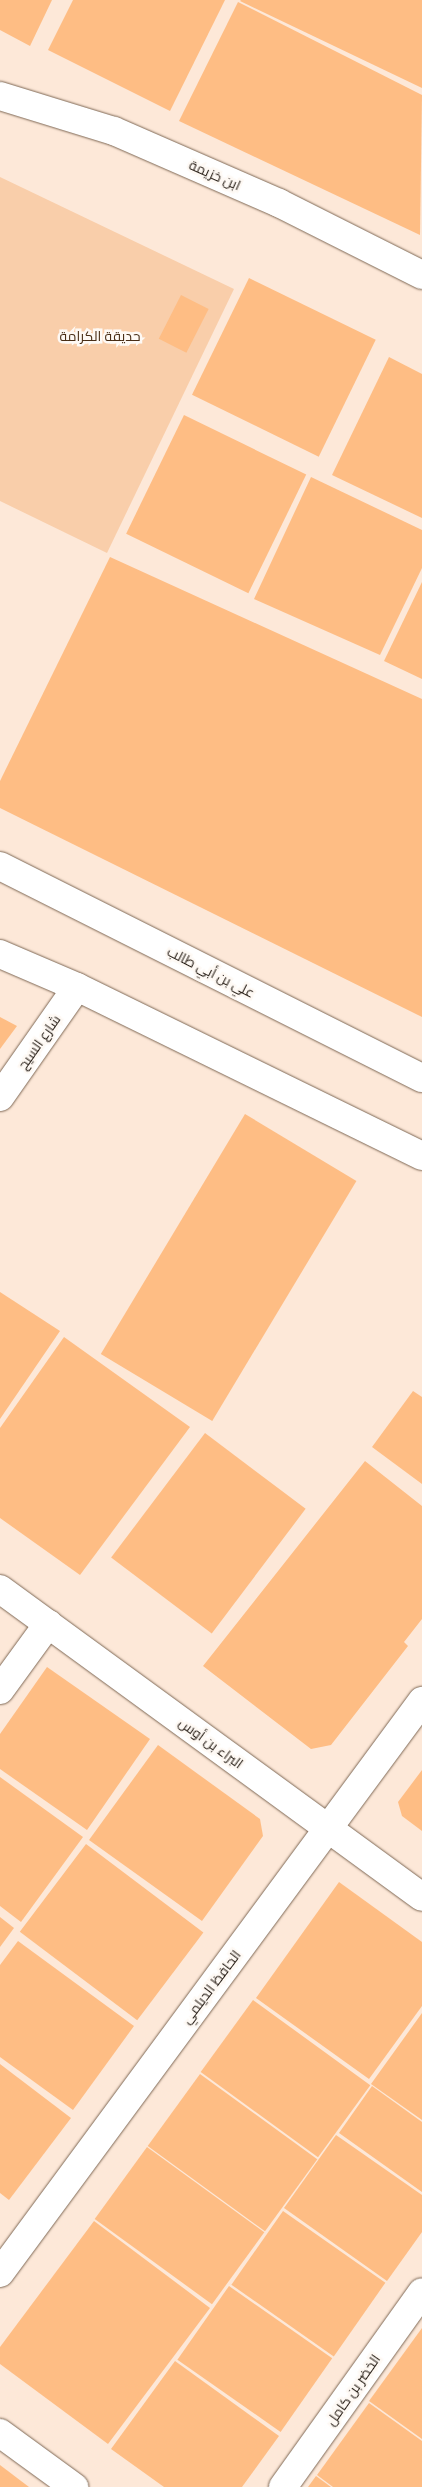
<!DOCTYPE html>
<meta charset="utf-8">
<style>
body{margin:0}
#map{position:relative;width:422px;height:2487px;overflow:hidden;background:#fde8d8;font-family:Ubuntu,Cairo,sans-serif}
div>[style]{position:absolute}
.green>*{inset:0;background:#f9ceaa}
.building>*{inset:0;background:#febd84;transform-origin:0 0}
.roads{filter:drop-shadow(0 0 1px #7e6855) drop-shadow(0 0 1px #7e6855)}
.minor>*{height:28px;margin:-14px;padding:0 14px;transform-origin:14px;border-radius:14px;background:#fff}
.secondary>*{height:28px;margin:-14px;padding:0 14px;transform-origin:14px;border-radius:14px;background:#fff}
span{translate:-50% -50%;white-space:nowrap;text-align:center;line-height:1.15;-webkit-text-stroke:5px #fef9f4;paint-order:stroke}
.street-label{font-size:14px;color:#261d15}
.park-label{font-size:14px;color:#482d15}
</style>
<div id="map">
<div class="green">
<div style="clip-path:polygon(0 177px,234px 289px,107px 553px,0 501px)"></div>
</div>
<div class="building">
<div style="clip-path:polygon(0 0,52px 0,30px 46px,0 30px)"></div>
<div style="clip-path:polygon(73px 0,225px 0,170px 111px,48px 50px)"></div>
<div style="clip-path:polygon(422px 0,422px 88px,240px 1px,241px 0)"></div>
<div style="clip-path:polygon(238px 2px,422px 95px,420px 235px,179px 121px)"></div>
<div style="left:249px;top:278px;width:141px;height:130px;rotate:26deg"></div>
<div style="left:181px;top:295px;width:31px;height:49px;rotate:27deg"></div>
<div style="clip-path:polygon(389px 357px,422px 374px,422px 518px,332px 475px)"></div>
<div style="left:184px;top:415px;width:136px;height:132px;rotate:26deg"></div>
<div style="clip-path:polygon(311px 477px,422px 530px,422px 568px,380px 655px,254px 599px)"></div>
<div style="clip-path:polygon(110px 557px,422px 699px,422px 1017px,0 808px,0 781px)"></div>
<div style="clip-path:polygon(422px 582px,422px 679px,384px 661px)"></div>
<div style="clip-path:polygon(0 1017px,17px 1026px,0 1049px)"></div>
<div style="left:245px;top:1114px;width:130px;height:280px;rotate:31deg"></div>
<div style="clip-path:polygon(0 1292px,60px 1331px,0 1419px)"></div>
<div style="clip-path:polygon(64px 1337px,190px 1427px,80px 1575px,0 1518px,0 1428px)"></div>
<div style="clip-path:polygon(413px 1391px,422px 1397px,422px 1484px,372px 1447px)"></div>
<div style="left:205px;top:1433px;width:126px;height:156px;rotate:37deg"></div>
<div style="clip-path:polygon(365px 1461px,422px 1506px,422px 1619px,404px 1642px,408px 1646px,331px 1745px,311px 1749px,203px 1666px)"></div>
<div style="clip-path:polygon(47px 1667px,150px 1739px,87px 1830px,0 1769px,0 1734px)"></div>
<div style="clip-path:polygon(158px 1745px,260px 1819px,263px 1836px,202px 1921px,89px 1840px)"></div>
<div style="clip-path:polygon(422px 1770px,422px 1831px,402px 1816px,398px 1802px)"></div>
<div style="clip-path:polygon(0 1777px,83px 1837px,21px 1922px,0 1906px)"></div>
<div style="left:86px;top:1844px;width:147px;height:110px;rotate:37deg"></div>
<div style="clip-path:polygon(339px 1882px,422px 1942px,422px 2006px,369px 2079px,256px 1998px)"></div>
<div style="clip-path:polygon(0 1917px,14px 1928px,0 1947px)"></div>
<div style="clip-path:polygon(18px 1941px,134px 2026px,73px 2110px,0 2057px,0 1965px)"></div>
<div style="left:253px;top:2000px;width:145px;height:89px;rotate:36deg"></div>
<div style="clip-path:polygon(422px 2013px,422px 2120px,371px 2084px)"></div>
<div style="clip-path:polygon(0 2064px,71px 2118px,9px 2200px,0 2193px)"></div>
<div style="left:200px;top:2074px;width:145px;height:89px;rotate:36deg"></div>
<div style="clip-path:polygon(372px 2086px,422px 2122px,422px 2192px,339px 2133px)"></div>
<div style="clip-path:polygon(336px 2135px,422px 2195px,422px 2232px,387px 2281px,284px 2208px)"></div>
<div style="left:147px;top:2147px;width:145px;height:89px;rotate:36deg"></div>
<div style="left:283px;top:2211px;width:125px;height:90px;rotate:35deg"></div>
<div style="clip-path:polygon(94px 2221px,210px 2308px,108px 2444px,0 2364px,0 2347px)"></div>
<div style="left:229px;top:2286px;width:126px;height:90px;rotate:35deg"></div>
<div style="clip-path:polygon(422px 2328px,422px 2439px,369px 2401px)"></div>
<div style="clip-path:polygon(175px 2361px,279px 2436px,242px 2487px,164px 2487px,111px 2449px)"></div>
<div style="clip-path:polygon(369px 2403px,422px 2441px,422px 2487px,333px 2487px,317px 2475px)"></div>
<div style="clip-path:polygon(0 2465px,29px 2487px,0 2487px)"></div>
<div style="clip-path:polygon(316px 2476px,331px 2487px,308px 2487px)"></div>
</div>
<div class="roads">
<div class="minor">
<div style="left:0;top:96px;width:119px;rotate:17.1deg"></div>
<div style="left:114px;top:131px;width:180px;rotate:23.6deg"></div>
<div style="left:279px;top:203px;width:160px;rotate:26.7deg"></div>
<div style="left:0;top:1097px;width:134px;rotate:-55deg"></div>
<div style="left:0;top:1589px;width:522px;rotate:36.12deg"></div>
<div style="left:0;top:1690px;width:82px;rotate:-54deg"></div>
<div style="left:0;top:2273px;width:711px;rotate:-53.58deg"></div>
<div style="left:0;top:2433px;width:92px;rotate:36.1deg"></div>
<div style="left:283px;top:2487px;width:239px;rotate:-54.5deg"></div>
</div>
<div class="secondary">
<div style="left:0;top:866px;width:472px;rotate:26.7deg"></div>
<div style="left:0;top:954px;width:84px;rotate:23.2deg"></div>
<div style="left:77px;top:987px;width:384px;rotate:26.1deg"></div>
</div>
</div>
<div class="street-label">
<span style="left:215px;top:175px;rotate:24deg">ابن خزيمة</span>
<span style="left:211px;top:972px;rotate:27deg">علي بن أبي طالب</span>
<span style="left:39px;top:1042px;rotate:-55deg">شارع السيح</span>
<span style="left:211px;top:1743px;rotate:36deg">البراء بن أوس</span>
<span style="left:211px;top:1987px;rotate:-53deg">الحافظ الديلمي</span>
<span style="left:353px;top:2390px;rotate:-55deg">الخضر بن كامل</span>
</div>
<div class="park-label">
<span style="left:100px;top:336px">حديقة الكرامة</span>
</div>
</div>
